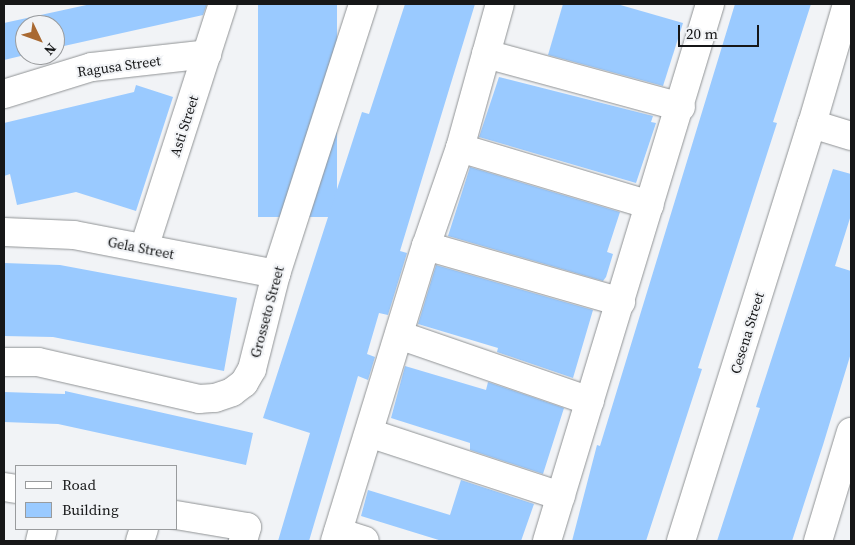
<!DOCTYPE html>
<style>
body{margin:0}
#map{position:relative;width:855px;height:545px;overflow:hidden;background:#f1f3f6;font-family:"Source Serif 4",serif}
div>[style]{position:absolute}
.building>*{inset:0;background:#9acaff;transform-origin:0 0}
.roads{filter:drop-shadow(0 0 1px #909395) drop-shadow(0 0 1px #909395)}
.minor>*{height:28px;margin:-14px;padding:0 14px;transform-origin:14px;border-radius:14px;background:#fff}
.tertiary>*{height:28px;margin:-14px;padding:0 14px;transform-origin:14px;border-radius:14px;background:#fff}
span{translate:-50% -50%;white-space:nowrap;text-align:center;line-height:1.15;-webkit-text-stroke:4px #f1f3f6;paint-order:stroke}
.street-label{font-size:14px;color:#161718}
.frame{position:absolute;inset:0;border:5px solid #161718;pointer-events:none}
.legend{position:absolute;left:15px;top:465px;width:162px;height:65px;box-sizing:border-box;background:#f1f3f6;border:1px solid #999b9d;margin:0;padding:6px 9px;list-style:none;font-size:15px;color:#161718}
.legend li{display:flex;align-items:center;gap:10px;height:25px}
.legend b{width:25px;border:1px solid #999b9d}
.north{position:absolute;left:15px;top:15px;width:50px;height:50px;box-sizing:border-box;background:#f1f3f6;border:1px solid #999b9d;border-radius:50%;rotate:132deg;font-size:14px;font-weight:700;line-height:20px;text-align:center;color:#161718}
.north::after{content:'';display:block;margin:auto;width:18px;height:22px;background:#a96932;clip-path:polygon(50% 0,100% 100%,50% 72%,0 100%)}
.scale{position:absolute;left:678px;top:25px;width:81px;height:22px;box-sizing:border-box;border:2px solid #161718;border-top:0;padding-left:6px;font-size:15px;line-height:18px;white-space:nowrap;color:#161718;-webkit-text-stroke:4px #f1f3f6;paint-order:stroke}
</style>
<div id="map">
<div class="building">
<div style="clip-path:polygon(91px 4px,207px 4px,203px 15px,55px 48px,55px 25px,25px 25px,25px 55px,4px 60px,4px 23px)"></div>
<div style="left:258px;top:4px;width:79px;height:213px"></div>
<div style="clip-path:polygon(405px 4px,475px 4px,400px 251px,407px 253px,388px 315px,379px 313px,367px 354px,375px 357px,368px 380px,358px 376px,309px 541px,278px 541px,310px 433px,263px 418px,362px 112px,369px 114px)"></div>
<div style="clip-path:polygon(563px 4px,617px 4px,683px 23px,663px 86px,548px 55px)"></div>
<div style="clip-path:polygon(735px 4px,811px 4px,773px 122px,777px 123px,698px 368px,702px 369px,646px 541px,572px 541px,597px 445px,600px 446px)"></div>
<div style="clip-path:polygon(499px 77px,653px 116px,651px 122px,656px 123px,636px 183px,479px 137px)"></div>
<div style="clip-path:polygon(136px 85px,173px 97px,136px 211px,76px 192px,17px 205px,10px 174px,4px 176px,4px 123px,134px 92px)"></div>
<div style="clip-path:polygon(470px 167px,620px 212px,607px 252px,613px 254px,606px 277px,603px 281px,448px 236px)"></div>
<div style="clip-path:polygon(833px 169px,851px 174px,851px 215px,835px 266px,851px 271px,851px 353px,823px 445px,792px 541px,717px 541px,760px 408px,756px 407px)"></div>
<div style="clip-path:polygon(4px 263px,60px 265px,237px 298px,224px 371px,53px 337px,4px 336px)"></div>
<div style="clip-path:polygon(436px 265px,593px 310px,573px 378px,497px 352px,498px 348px,418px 324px)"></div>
<div style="clip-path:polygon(405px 366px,486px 390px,488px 382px,564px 408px,543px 474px,470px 450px,470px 443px,391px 418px)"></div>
<div style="clip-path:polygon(65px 391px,253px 433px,246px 465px,58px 424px,4px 422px,4px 392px,65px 394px)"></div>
<div style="clip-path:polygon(461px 480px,534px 504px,521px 541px,442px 541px,361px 516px,368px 490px,450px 515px)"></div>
</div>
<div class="roads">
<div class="minor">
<div style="left:486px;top:54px;width:202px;rotate:15.2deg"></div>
<div style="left:4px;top:94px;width:92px;rotate:-17.1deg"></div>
<div style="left:92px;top:67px;width:116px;rotate:-6.4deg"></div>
<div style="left:812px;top:124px;width:41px;rotate:17.1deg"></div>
<div style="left:460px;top:148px;width:198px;rotate:16.7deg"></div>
<div style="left:426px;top:246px;width:203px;rotate:16deg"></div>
<div style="left:144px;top:248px;width:256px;rotate:-72.1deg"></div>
<div style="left:399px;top:335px;width:202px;rotate:19.1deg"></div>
<div style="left:4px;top:362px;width:34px"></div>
<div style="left:38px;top:362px;width:165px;rotate:12.9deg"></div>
<div style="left:199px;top:399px;width:16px;rotate:-4deg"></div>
<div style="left:215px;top:398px;width:18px;rotate:-19deg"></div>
<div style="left:232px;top:392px;width:15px;rotate:-37deg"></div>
<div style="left:244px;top:383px;width:16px;rotate:-60deg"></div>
<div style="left:252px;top:369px;width:98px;rotate:-75.8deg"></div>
<div style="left:369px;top:433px;width:202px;rotate:18.2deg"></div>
<div style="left:4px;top:487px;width:12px;rotate:9deg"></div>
<div style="left:176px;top:515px;width:72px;rotate:9.6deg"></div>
<div style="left:247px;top:527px;width:15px;rotate:106deg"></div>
<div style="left:338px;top:532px;width:28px;rotate:18deg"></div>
<div style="left:40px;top:541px;width:12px;rotate:-76deg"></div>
<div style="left:140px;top:541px;width:13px;rotate:-72deg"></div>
<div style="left:335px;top:541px;width:309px;rotate:-72.9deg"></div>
<div style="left:426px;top:246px;width:104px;rotate:-70.9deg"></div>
<div style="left:460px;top:148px;width:149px;rotate:-74.5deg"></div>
<div style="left:681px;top:541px;width:437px;rotate:-72.6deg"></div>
<div style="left:812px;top:124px;width:125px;rotate:-73.7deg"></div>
<div style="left:818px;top:541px;width:114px;rotate:-73.2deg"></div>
</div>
<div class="tertiary">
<div style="left:4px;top:232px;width:70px;rotate:2.5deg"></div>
<div style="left:74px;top:235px;width:206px;rotate:10.9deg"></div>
<div style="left:276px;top:274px;width:284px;rotate:-72.1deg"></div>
<div style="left:547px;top:541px;width:561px;rotate:-73.11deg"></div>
</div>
</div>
<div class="street-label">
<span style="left:119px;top:66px;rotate:-8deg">Ragusa Street</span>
<span style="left:184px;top:126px;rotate:-72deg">Asti Street</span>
<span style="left:141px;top:248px;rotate:11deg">Gela Street</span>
<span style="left:267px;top:312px;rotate:-75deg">Grosseto Street</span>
<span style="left:747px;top:333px;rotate:-73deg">Cesena Street</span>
</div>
<div class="frame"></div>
<ul class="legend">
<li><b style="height:6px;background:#fff"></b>Road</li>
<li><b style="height:14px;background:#9acaff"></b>Building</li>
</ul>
<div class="north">N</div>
<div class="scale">20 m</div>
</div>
